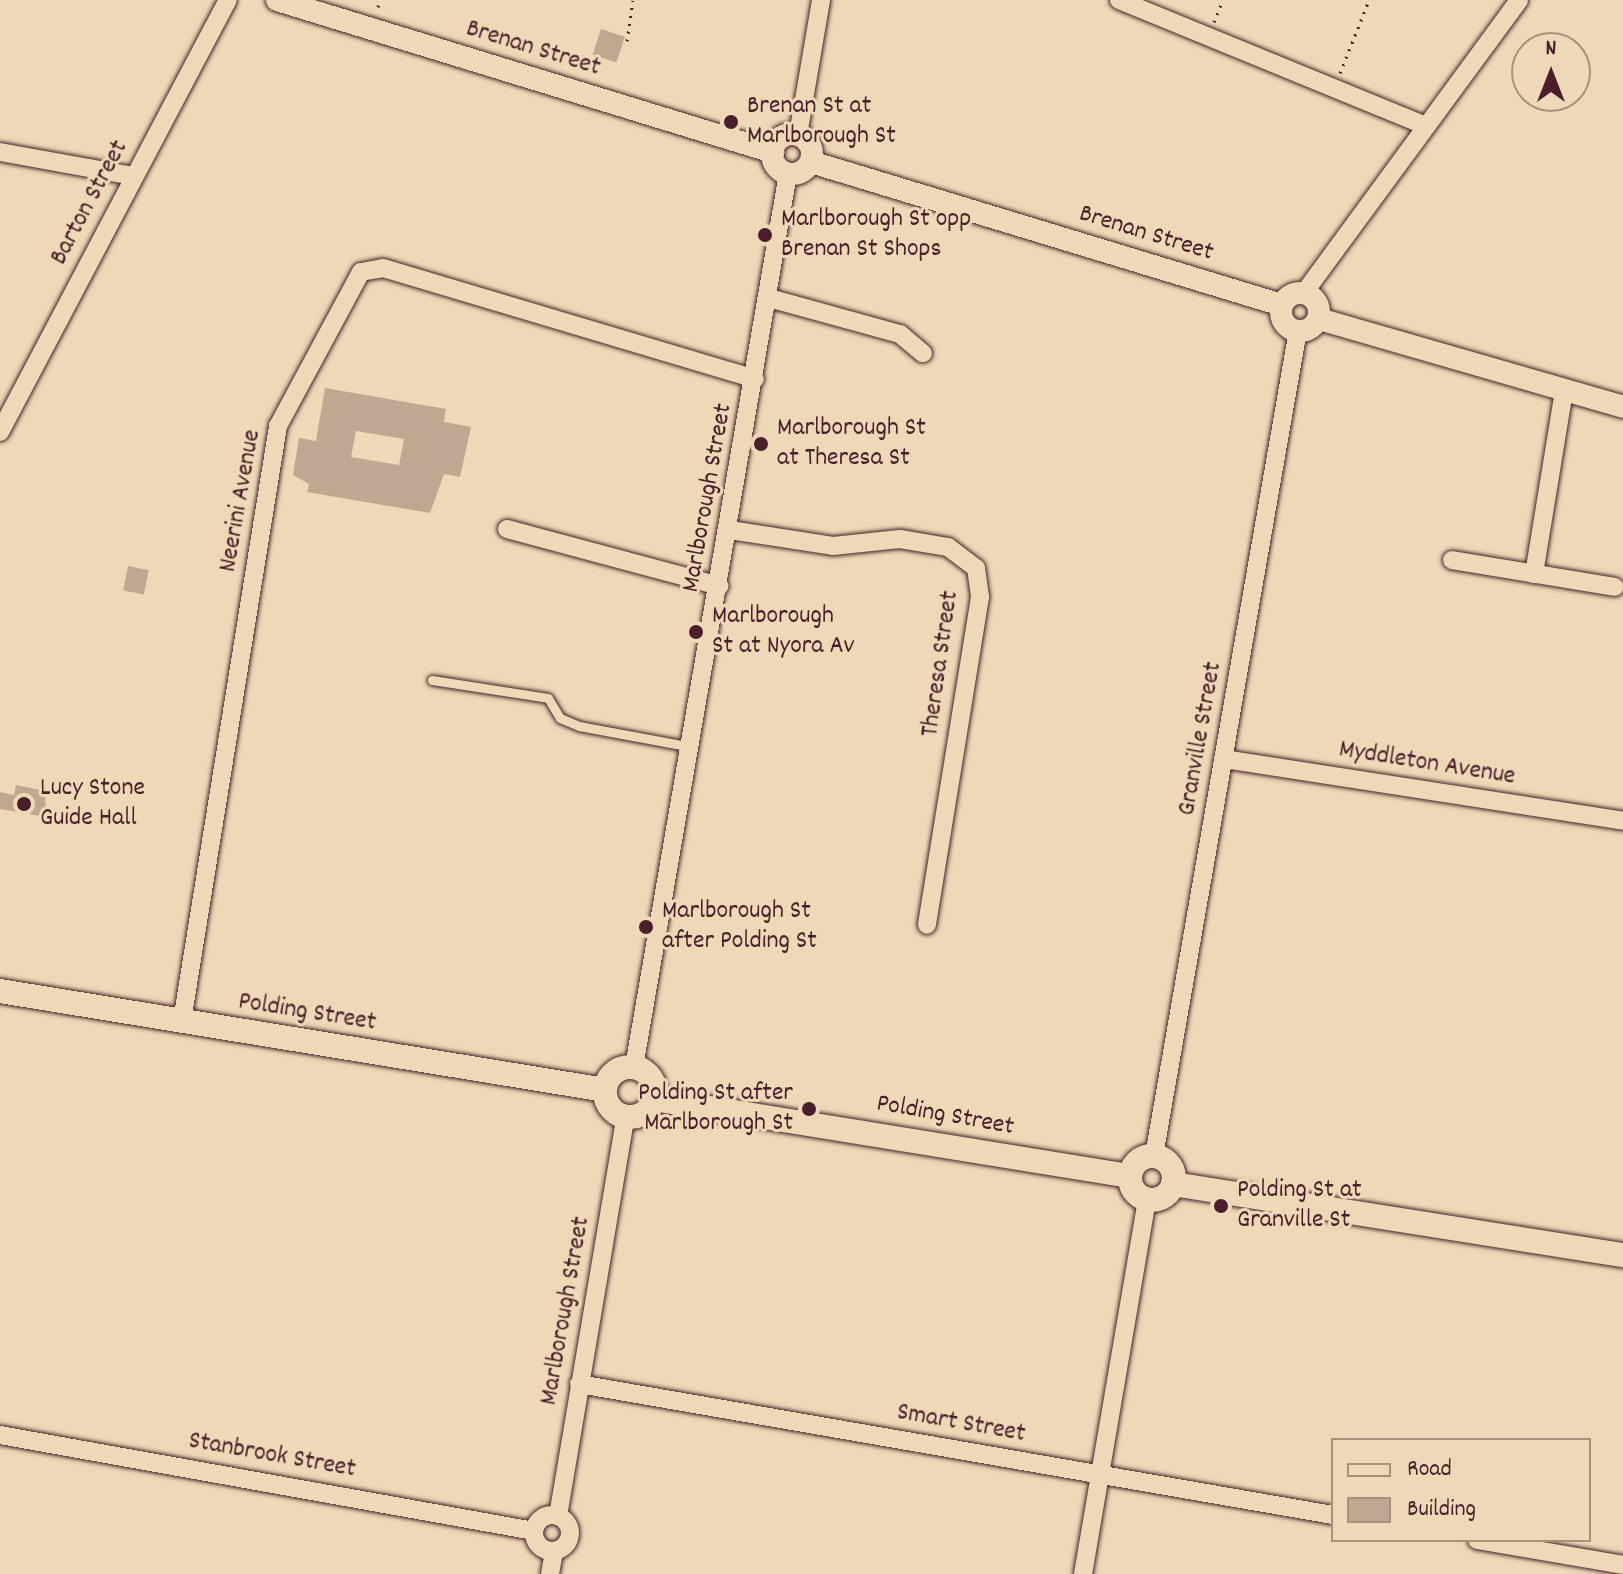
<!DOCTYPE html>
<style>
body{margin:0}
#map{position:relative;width:1623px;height:1574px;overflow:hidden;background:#edd8b7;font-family:Dekko,sans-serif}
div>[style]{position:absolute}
.building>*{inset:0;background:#c1a792;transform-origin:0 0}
.path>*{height:3px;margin-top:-1.5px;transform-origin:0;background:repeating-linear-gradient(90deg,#4a1f2b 0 2px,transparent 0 8px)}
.roads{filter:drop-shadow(0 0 2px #4a1f2b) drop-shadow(0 0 2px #4a1f2b)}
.service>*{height:9px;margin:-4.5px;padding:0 4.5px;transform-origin:4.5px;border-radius:4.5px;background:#edd8b7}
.minor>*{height:18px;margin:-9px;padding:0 9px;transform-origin:9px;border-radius:9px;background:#edd8b7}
.minor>.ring{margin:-9px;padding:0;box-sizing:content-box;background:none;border:18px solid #edd8b7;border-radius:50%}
.tertiary>*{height:22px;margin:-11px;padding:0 11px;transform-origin:11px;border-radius:11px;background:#edd8b7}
.tertiary>.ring{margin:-11px;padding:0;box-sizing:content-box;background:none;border:22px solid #edd8b7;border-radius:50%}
.secondary>*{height:24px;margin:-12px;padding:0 12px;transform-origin:12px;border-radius:12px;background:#edd8b7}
.secondary>.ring{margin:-12px;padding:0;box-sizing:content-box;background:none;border:24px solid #edd8b7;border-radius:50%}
.dots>*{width:22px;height:22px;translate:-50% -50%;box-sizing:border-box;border:4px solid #edd8b7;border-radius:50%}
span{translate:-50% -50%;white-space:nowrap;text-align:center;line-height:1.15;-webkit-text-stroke:6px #edd8b7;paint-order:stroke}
.street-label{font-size:26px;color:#4a1f2b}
.poi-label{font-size:26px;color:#4a1f2b}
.left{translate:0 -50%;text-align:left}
.right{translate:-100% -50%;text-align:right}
.legend{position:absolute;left:1331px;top:1438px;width:260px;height:104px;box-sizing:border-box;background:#edd8b7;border:2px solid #ac8e7f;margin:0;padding:10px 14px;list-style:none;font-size:24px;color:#4a1f2b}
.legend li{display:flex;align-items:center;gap:16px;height:40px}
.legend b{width:40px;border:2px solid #ac8e7f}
.north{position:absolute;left:1511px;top:32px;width:80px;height:80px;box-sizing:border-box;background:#edd8b7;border:2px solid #ac8e7f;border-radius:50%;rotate:0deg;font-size:22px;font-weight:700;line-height:32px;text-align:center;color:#4a1f2b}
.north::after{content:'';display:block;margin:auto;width:28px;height:36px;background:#4a1f2b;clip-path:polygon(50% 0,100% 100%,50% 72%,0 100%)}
</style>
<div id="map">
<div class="building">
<div style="left:601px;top:29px;width:25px;height:27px;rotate:18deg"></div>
<div style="clip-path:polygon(evenodd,325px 388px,446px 409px,444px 422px,471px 427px,460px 477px,444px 474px,430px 513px,307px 492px,309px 484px,293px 475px,299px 438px,316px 441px,325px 388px,356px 431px,404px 439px,399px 465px,351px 457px,356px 431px)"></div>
<div style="left:128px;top:566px;width:21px;height:25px;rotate:11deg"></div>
<div style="clip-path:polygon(16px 785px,45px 791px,46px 817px,0 809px,0 792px,14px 795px)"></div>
</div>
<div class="path">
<div style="left:378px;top:7px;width:7px;rotate:-74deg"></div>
<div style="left:1214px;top:22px;width:24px;rotate:-68deg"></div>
<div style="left:627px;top:41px;width:41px;rotate:-81.7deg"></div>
<div style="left:1340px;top:73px;width:79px;rotate:-68.3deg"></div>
</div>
<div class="roads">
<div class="service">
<div style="left:432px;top:680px;width:117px;rotate:8.8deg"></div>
<div style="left:548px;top:698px;width:23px;rotate:59deg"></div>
<div style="left:560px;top:718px;width:21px;rotate:23deg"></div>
<div style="left:579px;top:726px;width:115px;rotate:10.5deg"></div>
</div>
<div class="minor">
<div style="left:1119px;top:0;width:332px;rotate:22.3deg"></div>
<div style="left:798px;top:135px;width:137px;rotate:-80.3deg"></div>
<div style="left:0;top:152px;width:136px;rotate:10.2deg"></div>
<div style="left:1304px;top:293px;width:363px;rotate:-53.7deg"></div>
<div style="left:769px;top:298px;width:136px;rotate:15.4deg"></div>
<div style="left:900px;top:334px;width:30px;rotate:40deg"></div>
<div style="left:0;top:432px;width:488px;rotate:-62.2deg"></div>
<div style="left:507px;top:529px;width:220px;rotate:15deg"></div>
<div style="left:730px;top:530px;width:104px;rotate:8.8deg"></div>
<div style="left:833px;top:546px;width:67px;rotate:-6deg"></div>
<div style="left:900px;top:539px;width:49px;rotate:9.5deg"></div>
<div style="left:948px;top:547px;width:35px;rotate:37deg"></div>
<div style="left:976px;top:568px;width:29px;rotate:82deg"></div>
<div style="left:980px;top:597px;width:332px;rotate:99.2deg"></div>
<div style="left:1452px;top:560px;width:165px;rotate:9.4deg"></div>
<div style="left:1534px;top:574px;width:186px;rotate:-80.7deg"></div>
<div style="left:1224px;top:759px;width:404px;rotate:8.8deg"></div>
<div style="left:182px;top:1021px;width:603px;rotate:-80.83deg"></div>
<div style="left:278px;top:426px;width:175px;rotate:-61.7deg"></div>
<div style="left:361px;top:272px;width:22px;rotate:-10deg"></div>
<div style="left:383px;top:268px;width:388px;rotate:16.6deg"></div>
<div style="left:634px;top:1067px;width:906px;rotate:-80.22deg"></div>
<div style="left:1154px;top:1156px;width:838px;rotate:-80.11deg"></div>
<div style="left:579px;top:1384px;width:765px;rotate:9.86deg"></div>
<div style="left:0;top:1435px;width:543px;rotate:10.19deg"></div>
<div class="ring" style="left:534px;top:1515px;width:18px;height:18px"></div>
<div style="left:558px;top:1516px;width:406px;rotate:-80.4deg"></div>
<div style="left:1477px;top:1540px;width:148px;rotate:9.7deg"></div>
<div style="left:550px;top:1574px;width:23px;rotate:-80deg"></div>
<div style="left:1083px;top:1574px;width:379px;rotate:-80.3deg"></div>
</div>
<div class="tertiary">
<div style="left:277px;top:0;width:519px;rotate:17.04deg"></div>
<div class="ring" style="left:772px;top:134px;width:18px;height:18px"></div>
<div style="left:811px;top:162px;width:492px;rotate:16.9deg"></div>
<div class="ring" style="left:1281px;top:293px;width:16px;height:16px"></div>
<div style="left:1319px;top:319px;width:316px;rotate:16.1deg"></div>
</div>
<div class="secondary">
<div style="left:0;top:991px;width:613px;rotate:9.29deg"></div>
<div class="ring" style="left:605px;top:1067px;width:26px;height:26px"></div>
<div style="left:654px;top:1099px;width:482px;rotate:9.2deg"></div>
<div class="ring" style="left:1130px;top:1156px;width:20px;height:20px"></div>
<div style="left:1173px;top:1184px;width:456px;rotate:9deg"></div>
</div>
</div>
<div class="dots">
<div style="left:731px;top:122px;background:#4a1f2b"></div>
<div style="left:765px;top:235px;background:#4a1f2b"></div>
<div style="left:761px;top:444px;background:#4a1f2b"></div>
<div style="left:696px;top:632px;background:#4a1f2b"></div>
<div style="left:24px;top:804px;background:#4a1f2b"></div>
<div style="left:646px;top:927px;background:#4a1f2b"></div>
<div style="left:809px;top:1109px;background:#4a1f2b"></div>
<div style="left:1221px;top:1206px;background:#4a1f2b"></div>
</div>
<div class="street-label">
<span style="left:533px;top:49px;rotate:17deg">Brenan Street</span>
<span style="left:90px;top:203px;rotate:-62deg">Barton Street</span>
<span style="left:1146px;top:234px;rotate:17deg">Brenan Street</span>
<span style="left:708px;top:498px;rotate:-80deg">Marlborough Street</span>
<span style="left:241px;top:501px;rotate:-80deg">Neerini Avenue</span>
<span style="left:941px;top:664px;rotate:-82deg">Theresa Street</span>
<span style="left:1201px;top:739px;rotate:-80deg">Granville Street</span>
<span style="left:1427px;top:764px;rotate:9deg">Myddleton Avenue</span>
<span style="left:307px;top:1013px;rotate:9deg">Polding Street</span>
<span style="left:945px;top:1116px;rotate:10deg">Polding Street</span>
<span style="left:566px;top:1311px;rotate:-80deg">Marlborough Street</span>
<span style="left:961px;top:1424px;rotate:10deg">Smart Street</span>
<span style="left:272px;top:1456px;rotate:10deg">Stanbrook Street</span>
</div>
<div class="poi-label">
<span class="left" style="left:747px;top:122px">Brenan St at<br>Marlborough St</span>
<span class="left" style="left:781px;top:235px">Marlborough St opp<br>Brenan St Shops</span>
<span class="left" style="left:777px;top:444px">Marlborough St<br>at Theresa St</span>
<span class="left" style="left:712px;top:632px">Marlborough<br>St at Nyora Av</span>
<span class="left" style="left:40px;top:804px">Lucy Stone<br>Guide Hall</span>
<span class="left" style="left:662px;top:927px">Marlborough St<br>after Polding St</span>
<span class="right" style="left:793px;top:1109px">Polding St after<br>Marlborough St</span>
<span class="left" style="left:1237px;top:1206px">Polding St at<br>Granville St</span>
</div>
<ul class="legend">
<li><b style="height:10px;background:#edd8b7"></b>Road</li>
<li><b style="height:22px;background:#c1a792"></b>Building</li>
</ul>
<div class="north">N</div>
</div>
